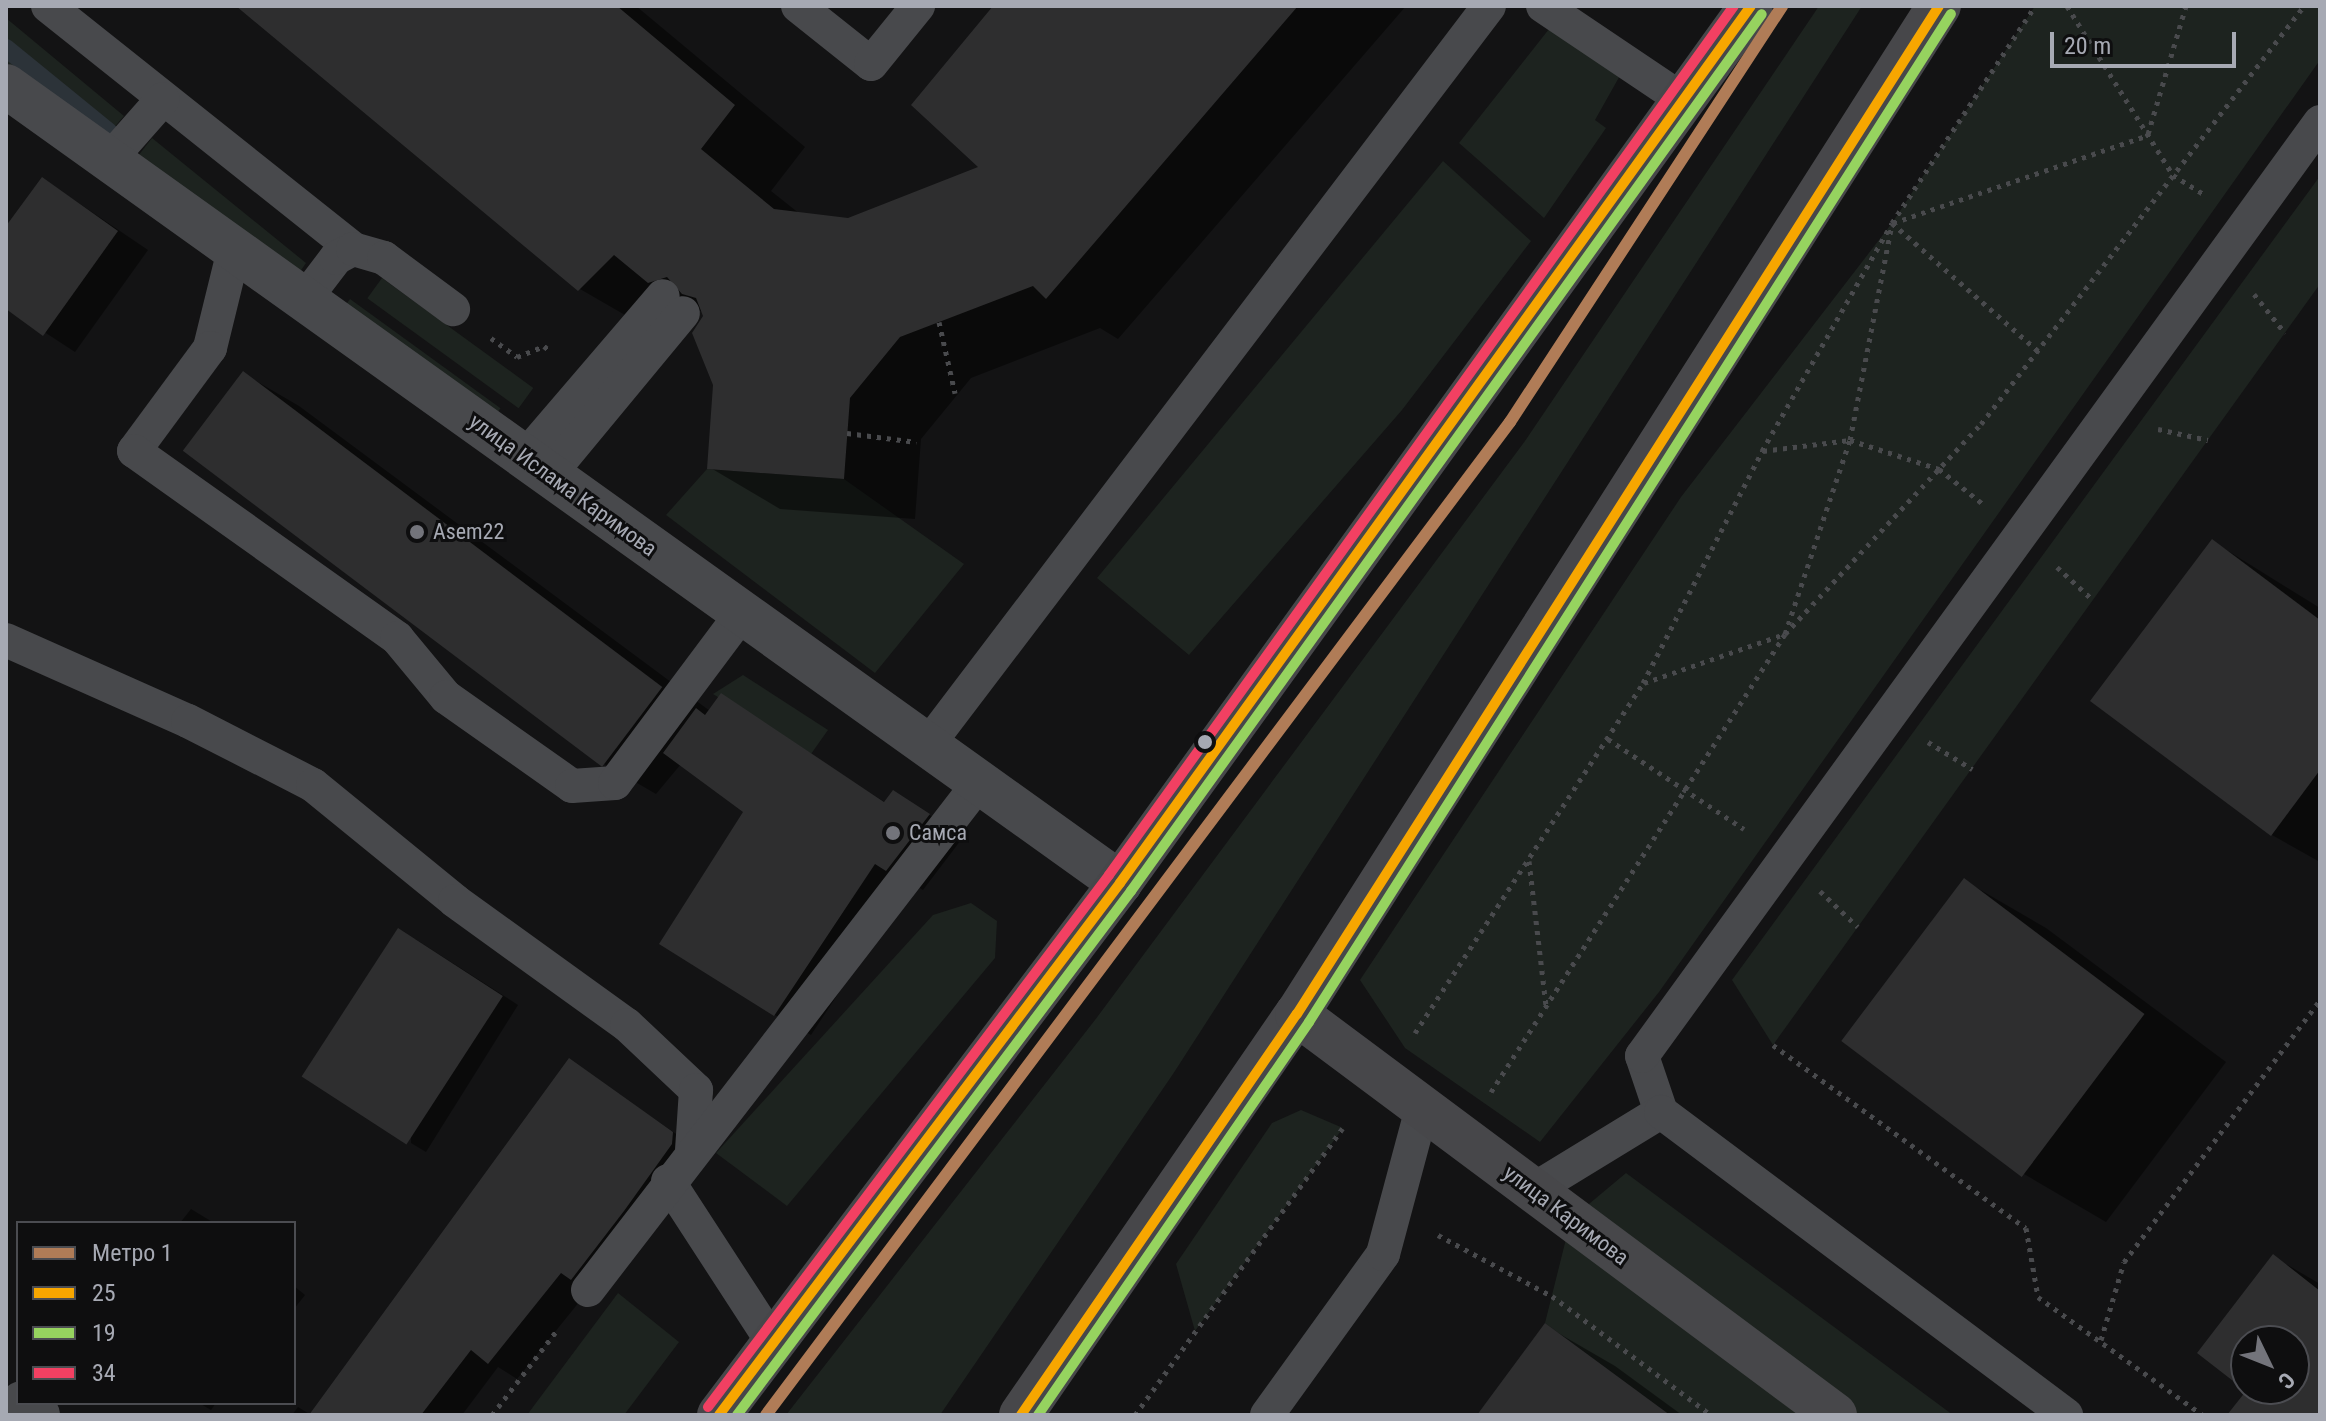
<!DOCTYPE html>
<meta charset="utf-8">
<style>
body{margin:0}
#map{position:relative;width:2326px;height:1421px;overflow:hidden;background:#131314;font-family:"Roboto Condensed",sans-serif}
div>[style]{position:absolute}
.green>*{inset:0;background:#1d231f;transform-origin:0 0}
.shadow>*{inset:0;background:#0007}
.stream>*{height:18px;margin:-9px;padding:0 9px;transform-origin:9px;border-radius:9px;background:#2c3339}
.building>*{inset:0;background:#2e2e2f;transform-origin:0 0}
.path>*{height:5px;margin-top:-2.5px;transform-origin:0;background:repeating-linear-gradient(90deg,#494a4d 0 4px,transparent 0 10px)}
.lane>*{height:34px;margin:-17px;padding:0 17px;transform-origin:17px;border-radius:17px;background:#48494c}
.street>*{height:44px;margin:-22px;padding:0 22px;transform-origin:22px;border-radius:22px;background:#48494c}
.secondary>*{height:44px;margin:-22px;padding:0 22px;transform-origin:22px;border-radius:22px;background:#47474a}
.bus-1>*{height:10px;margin:-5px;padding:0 5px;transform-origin:5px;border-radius:5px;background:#f7a600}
.bus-2>*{height:10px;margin:-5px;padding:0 5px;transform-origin:5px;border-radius:5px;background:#96d35f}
.bus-3>*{height:10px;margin:-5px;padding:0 5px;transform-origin:5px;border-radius:5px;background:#f24062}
.metro-1>*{height:12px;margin:-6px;padding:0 6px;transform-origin:6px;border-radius:6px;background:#b07c57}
.dots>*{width:22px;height:22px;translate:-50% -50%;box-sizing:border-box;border:4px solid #0e0e0f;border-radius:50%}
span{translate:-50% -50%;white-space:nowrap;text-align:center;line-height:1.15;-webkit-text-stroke:6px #0e0e0f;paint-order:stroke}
.street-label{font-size:22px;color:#a6a9b3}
.poi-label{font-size:22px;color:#a6a9b3}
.left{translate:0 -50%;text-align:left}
.frame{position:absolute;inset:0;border:8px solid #a6a9b3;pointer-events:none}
.legend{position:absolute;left:16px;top:1221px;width:280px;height:184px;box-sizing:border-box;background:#0e0e0f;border:2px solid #4b4c51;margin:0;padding:10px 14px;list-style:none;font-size:24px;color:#a6a9b3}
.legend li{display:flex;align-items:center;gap:16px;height:40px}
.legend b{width:40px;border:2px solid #4b4c51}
.north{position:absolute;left:2230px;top:1325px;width:80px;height:80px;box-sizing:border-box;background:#0e0e0f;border:2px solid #4b4c51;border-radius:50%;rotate:133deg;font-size:22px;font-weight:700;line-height:32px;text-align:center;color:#a6a9b3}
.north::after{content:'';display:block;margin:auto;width:28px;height:36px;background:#73747b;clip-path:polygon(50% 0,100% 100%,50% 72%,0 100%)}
.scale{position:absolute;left:2050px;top:32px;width:186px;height:36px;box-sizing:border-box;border:4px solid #a6a9b3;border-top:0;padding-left:10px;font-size:24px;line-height:28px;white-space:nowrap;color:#a6a9b3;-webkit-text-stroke:6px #0e0e0f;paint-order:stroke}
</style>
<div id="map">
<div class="green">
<div style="clip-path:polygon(1819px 6px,1862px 6px,1173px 1074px,940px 1415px,786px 1415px,1095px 1020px,1525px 441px)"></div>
<div style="clip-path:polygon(2035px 6px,2320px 6px,2320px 60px,1659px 992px,1540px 1142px,1405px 1048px,1360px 980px,1681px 497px,1892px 223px)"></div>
<div style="clip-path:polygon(6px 18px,124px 116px,104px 139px,6px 62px)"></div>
<div style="clip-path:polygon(1553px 24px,1622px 72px,1595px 120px,1606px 128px,1544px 218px,1459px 143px)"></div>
<div style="clip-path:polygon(152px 138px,306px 263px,288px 289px,138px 156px)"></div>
<div style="clip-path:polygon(1443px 161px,1531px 241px,1402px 410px,1189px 655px,1097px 578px)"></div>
<div style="clip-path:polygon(2320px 176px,2320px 284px,1773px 1045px,1732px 980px)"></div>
<div style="left:382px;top:278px;width:187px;height:25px;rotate:36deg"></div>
<div style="left:350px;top:299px;width:186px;height:27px;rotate:36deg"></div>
<div style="clip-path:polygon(707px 469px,844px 479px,964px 564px,875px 673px,666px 515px)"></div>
<div style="clip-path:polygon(743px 675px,828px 730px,811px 754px,713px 694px)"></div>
<div style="clip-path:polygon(971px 903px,997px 921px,995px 958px,787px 1206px,716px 1153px,933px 915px)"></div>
<div style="clip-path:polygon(1301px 1110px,1343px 1128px,1195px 1331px,1176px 1264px,1272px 1123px)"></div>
<div style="clip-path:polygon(1626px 1173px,1953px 1415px,1670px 1415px,1545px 1323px,1571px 1219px)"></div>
<div style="clip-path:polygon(618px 1293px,679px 1342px,624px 1415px,527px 1415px)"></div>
</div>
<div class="shadow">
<div style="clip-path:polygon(241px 6px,636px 6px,805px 147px,771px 191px,800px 214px,848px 220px,982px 168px,995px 6px,1406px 6px,1118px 339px,1100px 328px,971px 378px,921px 439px,915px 519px,780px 509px,709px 467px,715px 385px,704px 313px,681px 300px,651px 330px,580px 289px)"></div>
<div style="clip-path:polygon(43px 179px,148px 250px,75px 352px,6px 307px,6px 230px)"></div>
<div style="clip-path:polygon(244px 374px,299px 406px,710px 711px,722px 696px,886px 803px,893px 793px,964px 836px,923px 890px,911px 883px,811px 1035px,775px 1015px,745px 812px,681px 764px,656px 794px,601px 762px)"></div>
<div style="clip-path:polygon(2212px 541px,2320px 608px,2320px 862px,2272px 835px)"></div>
<div style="clip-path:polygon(1965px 881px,2046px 928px,2226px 1062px,2106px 1222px,2024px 1174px)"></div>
<div style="clip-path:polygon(415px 939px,518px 1005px,426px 1152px,411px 1143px)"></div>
<div style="clip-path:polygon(570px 1061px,701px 1151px,517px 1379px,498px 1367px,462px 1415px,292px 1415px,298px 1407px,311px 1415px)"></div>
<div style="clip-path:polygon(191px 1209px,214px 1223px,180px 1223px)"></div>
<div style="clip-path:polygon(2274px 1257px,2320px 1284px,2320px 1415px,2263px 1415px,2246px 1389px,2294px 1389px,2294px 1341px,2246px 1341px,2246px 1389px,2200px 1352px)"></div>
<div style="clip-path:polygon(294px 1286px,305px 1295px,294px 1309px)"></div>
<div style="clip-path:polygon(1546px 1326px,1615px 1366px,1682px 1415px,1480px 1415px)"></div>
<div style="clip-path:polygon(199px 1403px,216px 1403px,211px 1410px)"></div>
</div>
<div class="stream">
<div style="left:6px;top:48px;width:133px;rotate:39.2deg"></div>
</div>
<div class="building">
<div style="clip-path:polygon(236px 6px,617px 6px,735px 105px,701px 149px,774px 209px,848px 218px,978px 167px,911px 105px,993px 6px,1298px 6px,1046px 299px,1033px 286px,900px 337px,850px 398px,844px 479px,707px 469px,713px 385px,692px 333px,703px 316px,696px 298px,682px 294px,667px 277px,648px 283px,614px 255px,578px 291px)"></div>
<div style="clip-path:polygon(42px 177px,118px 231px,43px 336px,6px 309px,6px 226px)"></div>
<div style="left:243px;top:371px;width:525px;height:100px;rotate:37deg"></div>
<div style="clip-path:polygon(2212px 539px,2320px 620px,2320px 770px,2271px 836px,2090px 701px)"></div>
<div style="clip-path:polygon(721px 693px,884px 802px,893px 790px,930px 814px,886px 871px,875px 864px,774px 1016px,659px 944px,743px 812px,663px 753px,696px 708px,705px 715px)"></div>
<div style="left:1964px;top:878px;width:226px;height:204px;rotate:37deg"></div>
<div style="left:398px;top:928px;width:125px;height:177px;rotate:33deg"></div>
<div style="clip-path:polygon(569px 1058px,673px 1132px,672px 1144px,624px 1211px,571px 1280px,561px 1273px,488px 1364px,471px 1350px,421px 1415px,309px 1415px)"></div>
<div style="clip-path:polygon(evenodd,2273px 1254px,2320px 1291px,2320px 1415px,2227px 1415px,2246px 1391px,2197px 1353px,2273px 1254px,2246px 1341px,2294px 1341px,2294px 1389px,2246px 1389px,2246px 1341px)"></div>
<div style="clip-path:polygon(1545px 1323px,1670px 1415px,1477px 1415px)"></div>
</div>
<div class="path">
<div style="left:2067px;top:6px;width:199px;rotate:57.9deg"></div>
<div style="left:2173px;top:175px;width:39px;rotate:32deg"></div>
<div style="left:2148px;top:134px;width:134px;rotate:-73.5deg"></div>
<div style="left:1893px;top:223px;width:270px;rotate:-19deg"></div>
<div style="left:2254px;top:294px;width:50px;rotate:51.5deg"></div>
<div style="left:939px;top:322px;width:73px;rotate:77.3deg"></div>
<div style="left:491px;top:338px;width:32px;rotate:36deg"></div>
<div style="left:517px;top:357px;width:29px;rotate:-22deg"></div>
<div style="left:544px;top:346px;width:8px;rotate:40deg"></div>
<div style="left:2158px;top:429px;width:51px;rotate:12.4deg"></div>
<div style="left:847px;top:433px;width:70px;rotate:7.4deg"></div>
<div style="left:1763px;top:451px;width:88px;rotate:-7.2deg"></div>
<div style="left:1850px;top:440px;width:94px;rotate:18deg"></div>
<div style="left:1939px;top:469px;width:56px;rotate:38.5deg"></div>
<div style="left:2057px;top:567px;width:49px;rotate:42.5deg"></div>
<div style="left:1644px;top:683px;width:149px;rotate:-19.2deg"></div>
<div style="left:1785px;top:634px;width:205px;rotate:-71.5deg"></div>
<div style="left:1850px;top:440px;width:221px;rotate:-79deg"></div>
<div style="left:1892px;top:223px;width:194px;rotate:41.2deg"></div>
<div style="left:1608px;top:739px;width:163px;rotate:33.5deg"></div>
<div style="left:1928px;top:742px;width:52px;rotate:31.5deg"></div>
<div style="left:1529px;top:861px;width:146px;rotate:83.3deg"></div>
<div style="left:1820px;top:891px;width:52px;rotate:43.5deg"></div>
<div style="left:1415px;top:1033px;width:418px;rotate:-56.9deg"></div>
<div style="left:1643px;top:683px;width:261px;rotate:-62.8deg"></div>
<div style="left:1762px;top:451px;width:262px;rotate:-60.3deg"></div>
<div style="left:1892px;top:223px;width:260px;rotate:-56.6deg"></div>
<div style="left:1773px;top:1045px;width:312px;rotate:35.9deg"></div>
<div style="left:2026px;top:1228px;width:70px;rotate:80.1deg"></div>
<div style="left:2038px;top:1297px;width:203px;rotate:35.6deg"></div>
<div style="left:1491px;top:1092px;width:544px;rotate:-57.3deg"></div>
<div style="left:1785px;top:634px;width:287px;rotate:-47deg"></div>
<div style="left:1981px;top:424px;width:528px;rotate:-52.31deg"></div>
<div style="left:1438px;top:1235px;width:129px;rotate:28.2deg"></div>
<div style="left:1552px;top:1296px;width:199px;rotate:36.8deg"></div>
<div style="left:2101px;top:1340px;width:81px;rotate:-73.6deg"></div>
<div style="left:2124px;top:1262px;width:327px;rotate:-53.2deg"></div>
<div style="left:492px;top:1415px;width:108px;rotate:-52.5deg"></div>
<div style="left:1135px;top:1415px;width:354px;rotate:-54.1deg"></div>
</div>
<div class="lane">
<div style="left:48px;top:6px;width:390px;rotate:38.5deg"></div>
<div style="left:798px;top:6px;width:93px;rotate:38.5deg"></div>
<div style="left:871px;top:64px;width:75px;rotate:-51deg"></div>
<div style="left:1543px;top:6px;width:169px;rotate:33.9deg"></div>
<div style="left:109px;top:160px;width:81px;rotate:-48.5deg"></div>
<div style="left:234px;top:250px;width:101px;rotate:103.8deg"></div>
<div style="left:210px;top:348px;width:128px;rotate:126.4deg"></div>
<div style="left:134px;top:451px;width:323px;rotate:35.4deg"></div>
<div style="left:397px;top:638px;width:77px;rotate:50.3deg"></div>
<div style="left:446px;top:697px;width:154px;rotate:35.2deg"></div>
<div style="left:572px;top:786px;width:43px;rotate:-4deg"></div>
<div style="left:615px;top:783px;width:212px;rotate:-53.2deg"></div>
<div style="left:304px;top:300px;width:53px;rotate:-52.7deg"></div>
<div style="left:336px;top:258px;width:19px;rotate:-28deg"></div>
<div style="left:353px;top:249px;width:32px;rotate:16deg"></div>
<div style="left:384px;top:258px;width:86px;rotate:36.5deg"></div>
<div style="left:524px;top:458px;width:213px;rotate:-49.4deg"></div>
<div style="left:549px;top:475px;width:210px;rotate:-50.4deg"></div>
<div style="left:6px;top:640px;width:199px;rotate:24deg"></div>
<div style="left:188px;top:721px;width:140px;rotate:27.1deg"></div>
<div style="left:313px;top:785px;width:183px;rotate:39.2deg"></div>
<div style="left:455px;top:901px;width:212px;rotate:35.8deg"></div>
<div style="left:627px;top:1025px;width:95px;rotate:43.3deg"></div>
<div style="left:696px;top:1090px;width:61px;rotate:93.8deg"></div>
<div style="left:927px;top:746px;width:929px;rotate:-52.78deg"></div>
<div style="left:1661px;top:1112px;width:59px;rotate:-108.7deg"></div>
<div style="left:1642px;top:1056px;width:1154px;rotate:-54.02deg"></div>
<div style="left:668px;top:1181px;width:197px;rotate:57deg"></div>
<div style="left:1533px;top:1190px;width:150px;rotate:-31.4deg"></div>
<div style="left:1661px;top:1112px;width:506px;rotate:36.8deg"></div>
<div style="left:588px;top:1290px;width:640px;rotate:-52.36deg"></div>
<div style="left:1267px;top:1415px;width:198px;rotate:-54.2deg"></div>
<div style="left:1383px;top:1254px;width:151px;rotate:-75deg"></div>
</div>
<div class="street">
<div style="left:6px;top:86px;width:1370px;rotate:35.58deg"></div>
<div style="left:22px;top:1403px;width:20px;rotate:37deg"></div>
</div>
<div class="secondary">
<div style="left:1297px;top:1014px;width:671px;rotate:36.7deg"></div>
<div style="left:719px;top:1415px;width:666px;rotate:-52.99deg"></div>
<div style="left:1120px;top:883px;width:1080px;rotate:-54.27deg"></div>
<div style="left:1021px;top:1415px;width:487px;rotate:-55.5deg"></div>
<div style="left:1297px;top:1014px;width:1195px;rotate:-57.51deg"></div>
</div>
<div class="bus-1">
<div style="left:719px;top:1415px;width:666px;rotate:-52.99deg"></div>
<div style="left:1120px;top:883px;width:1080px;rotate:-54.27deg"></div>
<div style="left:1021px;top:1415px;width:487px;rotate:-55.5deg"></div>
<div style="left:1297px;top:1014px;width:1195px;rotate:-57.51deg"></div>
</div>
<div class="bus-2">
<div style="left:737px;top:1415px;width:656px;rotate:-53.06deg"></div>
<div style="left:1131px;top:891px;width:1080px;rotate:-54.27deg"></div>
<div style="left:1038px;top:1415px;width:477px;rotate:-55.4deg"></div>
<div style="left:1309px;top:1022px;width:1195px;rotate:-57.51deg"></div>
</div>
<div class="bus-3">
<div style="left:708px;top:1407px;width:666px;rotate:-52.99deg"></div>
<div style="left:1109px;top:875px;width:1070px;rotate:-54.28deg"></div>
</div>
<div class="metro-1">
<div style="left:766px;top:1415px;width:1241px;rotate:-53.16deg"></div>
<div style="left:1510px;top:422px;width:497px;rotate:-56.8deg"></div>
</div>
<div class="dots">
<div style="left:417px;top:532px;background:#73747b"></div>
<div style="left:1205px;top:742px;background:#a6a9b3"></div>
<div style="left:893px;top:833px;background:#73747b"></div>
</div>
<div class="street-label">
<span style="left:563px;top:485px;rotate:36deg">улица Ислама Каримова</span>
<span style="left:1566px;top:1215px;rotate:37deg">улица Каримова</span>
</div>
<div class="poi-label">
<span class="left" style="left:433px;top:532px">Asem22</span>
<span class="left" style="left:909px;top:833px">Самса</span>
</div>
<div class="frame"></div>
<ul class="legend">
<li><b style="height:10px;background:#b07c57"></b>Метро 1</li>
<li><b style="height:10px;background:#f7a600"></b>25</li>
<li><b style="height:10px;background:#96d35f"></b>19</li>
<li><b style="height:10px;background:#f24062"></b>34</li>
</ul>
<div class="north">С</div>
<div class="scale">20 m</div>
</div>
